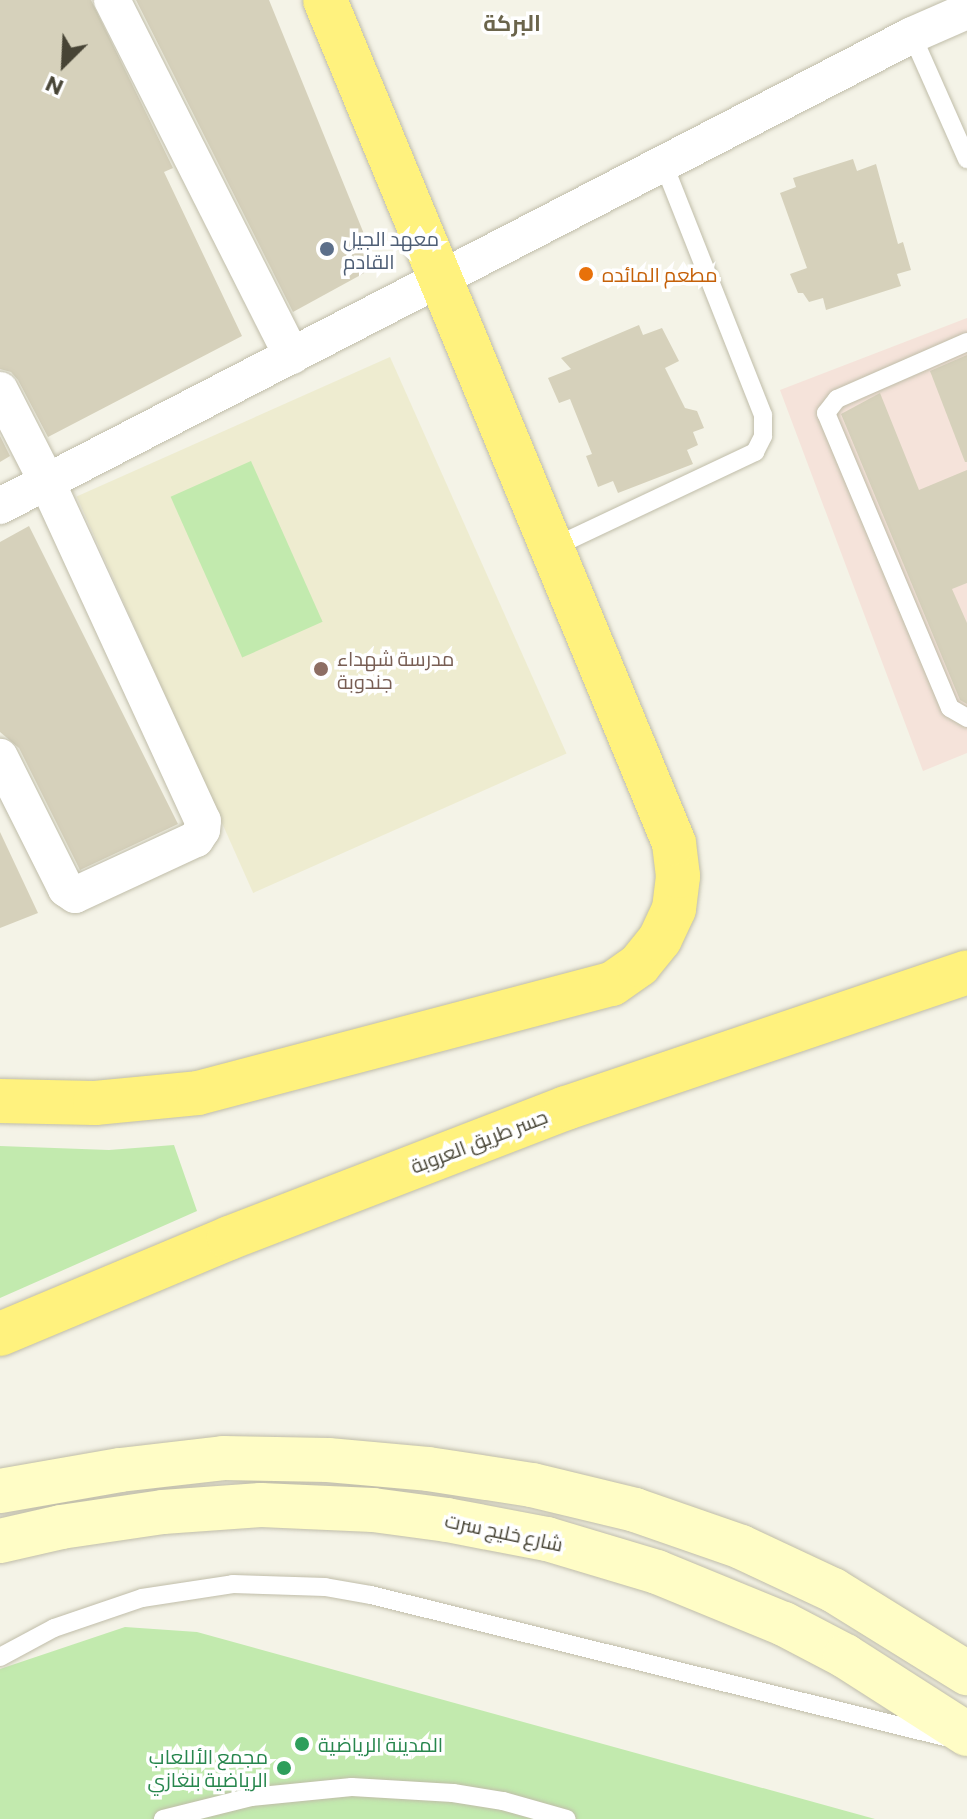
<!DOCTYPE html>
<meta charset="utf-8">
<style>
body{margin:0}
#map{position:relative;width:967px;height:1819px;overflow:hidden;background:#f4f3e7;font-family:Commissioner,Cairo,sans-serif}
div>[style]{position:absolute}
.education>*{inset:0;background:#eeecd0;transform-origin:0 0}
.medical>*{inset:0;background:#f5e3da}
.green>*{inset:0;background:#c2eaae;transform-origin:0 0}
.building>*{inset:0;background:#d6d1bb}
.roads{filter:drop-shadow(0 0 2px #c0bda9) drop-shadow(0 0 2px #c0bda9)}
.service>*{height:18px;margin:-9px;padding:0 9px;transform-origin:9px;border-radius:9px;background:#fff}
.minor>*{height:36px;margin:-18px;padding:0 18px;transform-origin:18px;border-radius:18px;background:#fff}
.secondary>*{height:44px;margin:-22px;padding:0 22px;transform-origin:22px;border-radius:22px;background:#fffdc6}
.trunk>*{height:44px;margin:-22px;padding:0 22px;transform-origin:22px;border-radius:22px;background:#fff27e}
.dots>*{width:22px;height:22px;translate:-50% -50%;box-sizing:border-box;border:4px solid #fff;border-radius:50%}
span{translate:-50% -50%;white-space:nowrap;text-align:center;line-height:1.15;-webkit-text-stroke:7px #fff;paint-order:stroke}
.service-label{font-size:20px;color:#4e5e75}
.left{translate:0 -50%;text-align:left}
.food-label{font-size:20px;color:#c56008}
.education-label{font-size:20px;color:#785e54}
.street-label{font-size:20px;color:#474435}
.leisure-label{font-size:20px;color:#27864d}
.right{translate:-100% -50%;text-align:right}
.neighbourhood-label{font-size:22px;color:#6b654c;font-weight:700}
.north{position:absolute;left:24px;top:24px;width:80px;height:80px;-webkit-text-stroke:6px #fff;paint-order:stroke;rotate:204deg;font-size:22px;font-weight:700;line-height:32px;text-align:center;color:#474435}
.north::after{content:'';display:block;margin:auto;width:28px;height:36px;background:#474435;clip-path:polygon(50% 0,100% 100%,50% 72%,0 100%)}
</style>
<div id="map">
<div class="education">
<div style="left:390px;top:357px;width:434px;height:343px;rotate:66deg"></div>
</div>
<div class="medical">
<div style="clip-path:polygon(967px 318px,967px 753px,923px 771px,780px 390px)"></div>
</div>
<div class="green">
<div style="left:251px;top:461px;width:176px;height:88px;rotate:66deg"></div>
<div style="clip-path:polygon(174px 1145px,197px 1211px,0 1298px,0 1146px,109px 1150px)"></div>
<div style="clip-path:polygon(125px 1627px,197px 1632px,875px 1819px,0 1819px,0 1669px)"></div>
</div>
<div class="building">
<div style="clip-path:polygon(0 0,91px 0,173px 168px,164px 172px,242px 336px,48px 437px,18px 380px,11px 372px,0 369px)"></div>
<div style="clip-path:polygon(136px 0,269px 0,377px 266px,293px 312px)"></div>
<div style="clip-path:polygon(853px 159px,857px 171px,876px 164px,898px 244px,903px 242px,911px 270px,897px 274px,901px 286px,826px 310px,823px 298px,809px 302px,803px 293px,798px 293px,790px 274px,807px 268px,780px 193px,796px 187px,793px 178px)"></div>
<div style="clip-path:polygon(639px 325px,643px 335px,662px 328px,679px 361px,665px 368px,685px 408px,697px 411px,704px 428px,693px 432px,698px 445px,687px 450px,693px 464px,618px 493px,613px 481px,598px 487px,586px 456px,592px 454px,570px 399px,559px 403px,548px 378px,571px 369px,561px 358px)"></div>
<div style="clip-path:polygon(967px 355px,967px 462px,965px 462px,930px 371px)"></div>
<div style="clip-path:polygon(880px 393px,919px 490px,967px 470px,967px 583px,952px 589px,967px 623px,967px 704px,960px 700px,841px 414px)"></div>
<div style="clip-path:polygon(0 436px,10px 456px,0 462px)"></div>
<div style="clip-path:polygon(29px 526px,178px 824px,80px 870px,19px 748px,0 732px,0 542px)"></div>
<div style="clip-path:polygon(0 832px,38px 913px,0 928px)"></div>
</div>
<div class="roads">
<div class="service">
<div style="left:912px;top:35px;width:136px;rotate:66.1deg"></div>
<div style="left:967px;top:342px;width:142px;rotate:156.3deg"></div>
<div style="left:837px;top:399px;width:18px;rotate:128deg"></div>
<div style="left:826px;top:413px;width:320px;rotate:67.2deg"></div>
<div style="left:950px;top:708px;width:20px;rotate:30deg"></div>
<div style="left:552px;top:548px;width:225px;rotate:-25.3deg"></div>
<div style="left:755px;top:452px;width:18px;rotate:-63deg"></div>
<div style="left:763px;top:436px;width:21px;rotate:-90deg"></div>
<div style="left:763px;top:415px;width:272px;rotate:-111.6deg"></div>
<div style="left:0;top:1657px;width:61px;rotate:-28.2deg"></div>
<div style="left:54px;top:1628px;width:93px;rotate:-18.8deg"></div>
<div style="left:142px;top:1598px;width:92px;rotate:-8.7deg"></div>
<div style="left:233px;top:1584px;width:92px;rotate:1.9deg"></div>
<div style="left:325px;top:1587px;width:47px;rotate:9.9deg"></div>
<div style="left:371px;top:1595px;width:591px;rotate:13.9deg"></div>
<div style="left:163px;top:1819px;width:91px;rotate:-14deg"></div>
<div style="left:251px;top:1797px;width:101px;rotate:-5.7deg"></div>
<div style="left:352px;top:1787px;width:101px;rotate:3.4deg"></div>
<div style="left:453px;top:1793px;width:51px;rotate:9.1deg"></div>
<div style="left:503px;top:1801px;width:66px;rotate:15.7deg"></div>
</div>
<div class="minor">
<div style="left:112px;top:0;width:399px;rotate:63.2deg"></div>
<div style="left:0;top:390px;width:101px;rotate:62.9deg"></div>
<div style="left:46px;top:480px;width:375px;rotate:65.3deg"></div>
<div style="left:203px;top:821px;width:9px;rotate:96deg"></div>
<div style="left:202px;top:830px;width:11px;rotate:124deg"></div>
<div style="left:196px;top:839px;width:133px;rotate:155.2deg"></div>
<div style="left:75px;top:895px;width:11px;rotate:-146deg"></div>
<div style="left:66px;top:889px;width:148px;rotate:-116.6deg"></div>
<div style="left:0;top:506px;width:1026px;rotate:-27.31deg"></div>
<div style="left:912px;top:35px;width:60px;rotate:-23.6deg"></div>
</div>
<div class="secondary">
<div style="left:0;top:1491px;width:122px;rotate:-9.9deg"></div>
<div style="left:120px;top:1470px;width:104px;rotate:-6.6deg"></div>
<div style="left:223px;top:1458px;width:105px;rotate:1.1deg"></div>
<div style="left:328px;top:1460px;width:100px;rotate:5.1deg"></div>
<div style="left:428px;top:1469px;width:105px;rotate:8.7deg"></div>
<div style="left:532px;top:1485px;width:106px;rotate:13.6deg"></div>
<div style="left:635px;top:1510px;width:112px;rotate:19.2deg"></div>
<div style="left:741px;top:1547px;width:102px;rotate:25.1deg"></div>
<div style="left:833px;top:1590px;width:158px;rotate:31.8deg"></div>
<div style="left:0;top:1541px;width:63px;rotate:-12.9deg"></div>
<div style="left:61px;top:1527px;width:103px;rotate:-8.4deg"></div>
<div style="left:163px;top:1512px;width:98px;rotate:-4.1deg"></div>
<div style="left:261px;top:1505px;width:112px;rotate:2.6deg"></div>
<div style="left:373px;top:1510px;width:75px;rotate:7.7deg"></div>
<div style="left:447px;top:1520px;width:102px;rotate:10.8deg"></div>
<div style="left:547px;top:1539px;width:115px;rotate:16.7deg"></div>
<div style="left:657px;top:1572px;width:137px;rotate:22.3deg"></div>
<div style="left:784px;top:1624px;width:69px;rotate:27.7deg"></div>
<div style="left:845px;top:1656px;width:145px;rotate:32.6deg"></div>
</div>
<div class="trunk">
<div style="left:0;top:1101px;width:95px;rotate:1.2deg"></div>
<div style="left:95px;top:1103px;width:103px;rotate:-5.5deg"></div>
<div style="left:198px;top:1093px;width:428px;rotate:-14.8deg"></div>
<div style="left:612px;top:984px;width:33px;rotate:-35deg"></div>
<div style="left:639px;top:965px;width:33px;rotate:-51deg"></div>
<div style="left:660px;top:939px;width:33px;rotate:-65deg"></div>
<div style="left:674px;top:909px;width:33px;rotate:-83deg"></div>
<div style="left:678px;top:876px;width:33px;rotate:-97deg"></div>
<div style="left:674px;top:843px;width:912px;rotate:-112.49deg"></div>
<div style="left:0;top:1334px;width:248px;rotate:-22.7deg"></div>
<div style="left:229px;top:1238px;width:361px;rotate:-21.1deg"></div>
<div style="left:566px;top:1108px;width:423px;rotate:-18.7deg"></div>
</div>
</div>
<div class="dots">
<div style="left:327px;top:249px;background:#5c6f8a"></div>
<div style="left:586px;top:274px;background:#e8710a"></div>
<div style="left:321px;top:669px;background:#8d6e63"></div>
<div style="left:302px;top:1744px;background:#2e9e5b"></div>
<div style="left:284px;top:1768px;background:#2e9e5b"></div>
</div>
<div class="service-label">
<span class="left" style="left:343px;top:250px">معهد الجيل<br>القادم</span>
</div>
<div class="food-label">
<span class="left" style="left:602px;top:274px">مطعم المائده</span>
</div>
<div class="education-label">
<span class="left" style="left:337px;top:670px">مدرسة شهداء<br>جندوبة</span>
</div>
<div class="street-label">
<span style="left:479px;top:1141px;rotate:-21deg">جسر طريق العروبة</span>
<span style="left:504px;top:1532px;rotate:12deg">شارع خليج سرت</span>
</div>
<div class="leisure-label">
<span class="left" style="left:318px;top:1744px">المدينة الرياضية</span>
<span class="right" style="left:268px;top:1768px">مجمع الأللعاب<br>الرياضية بنغازي</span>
</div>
<div class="neighbourhood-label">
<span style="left:512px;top:23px">البركة</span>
</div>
<div class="north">N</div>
</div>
